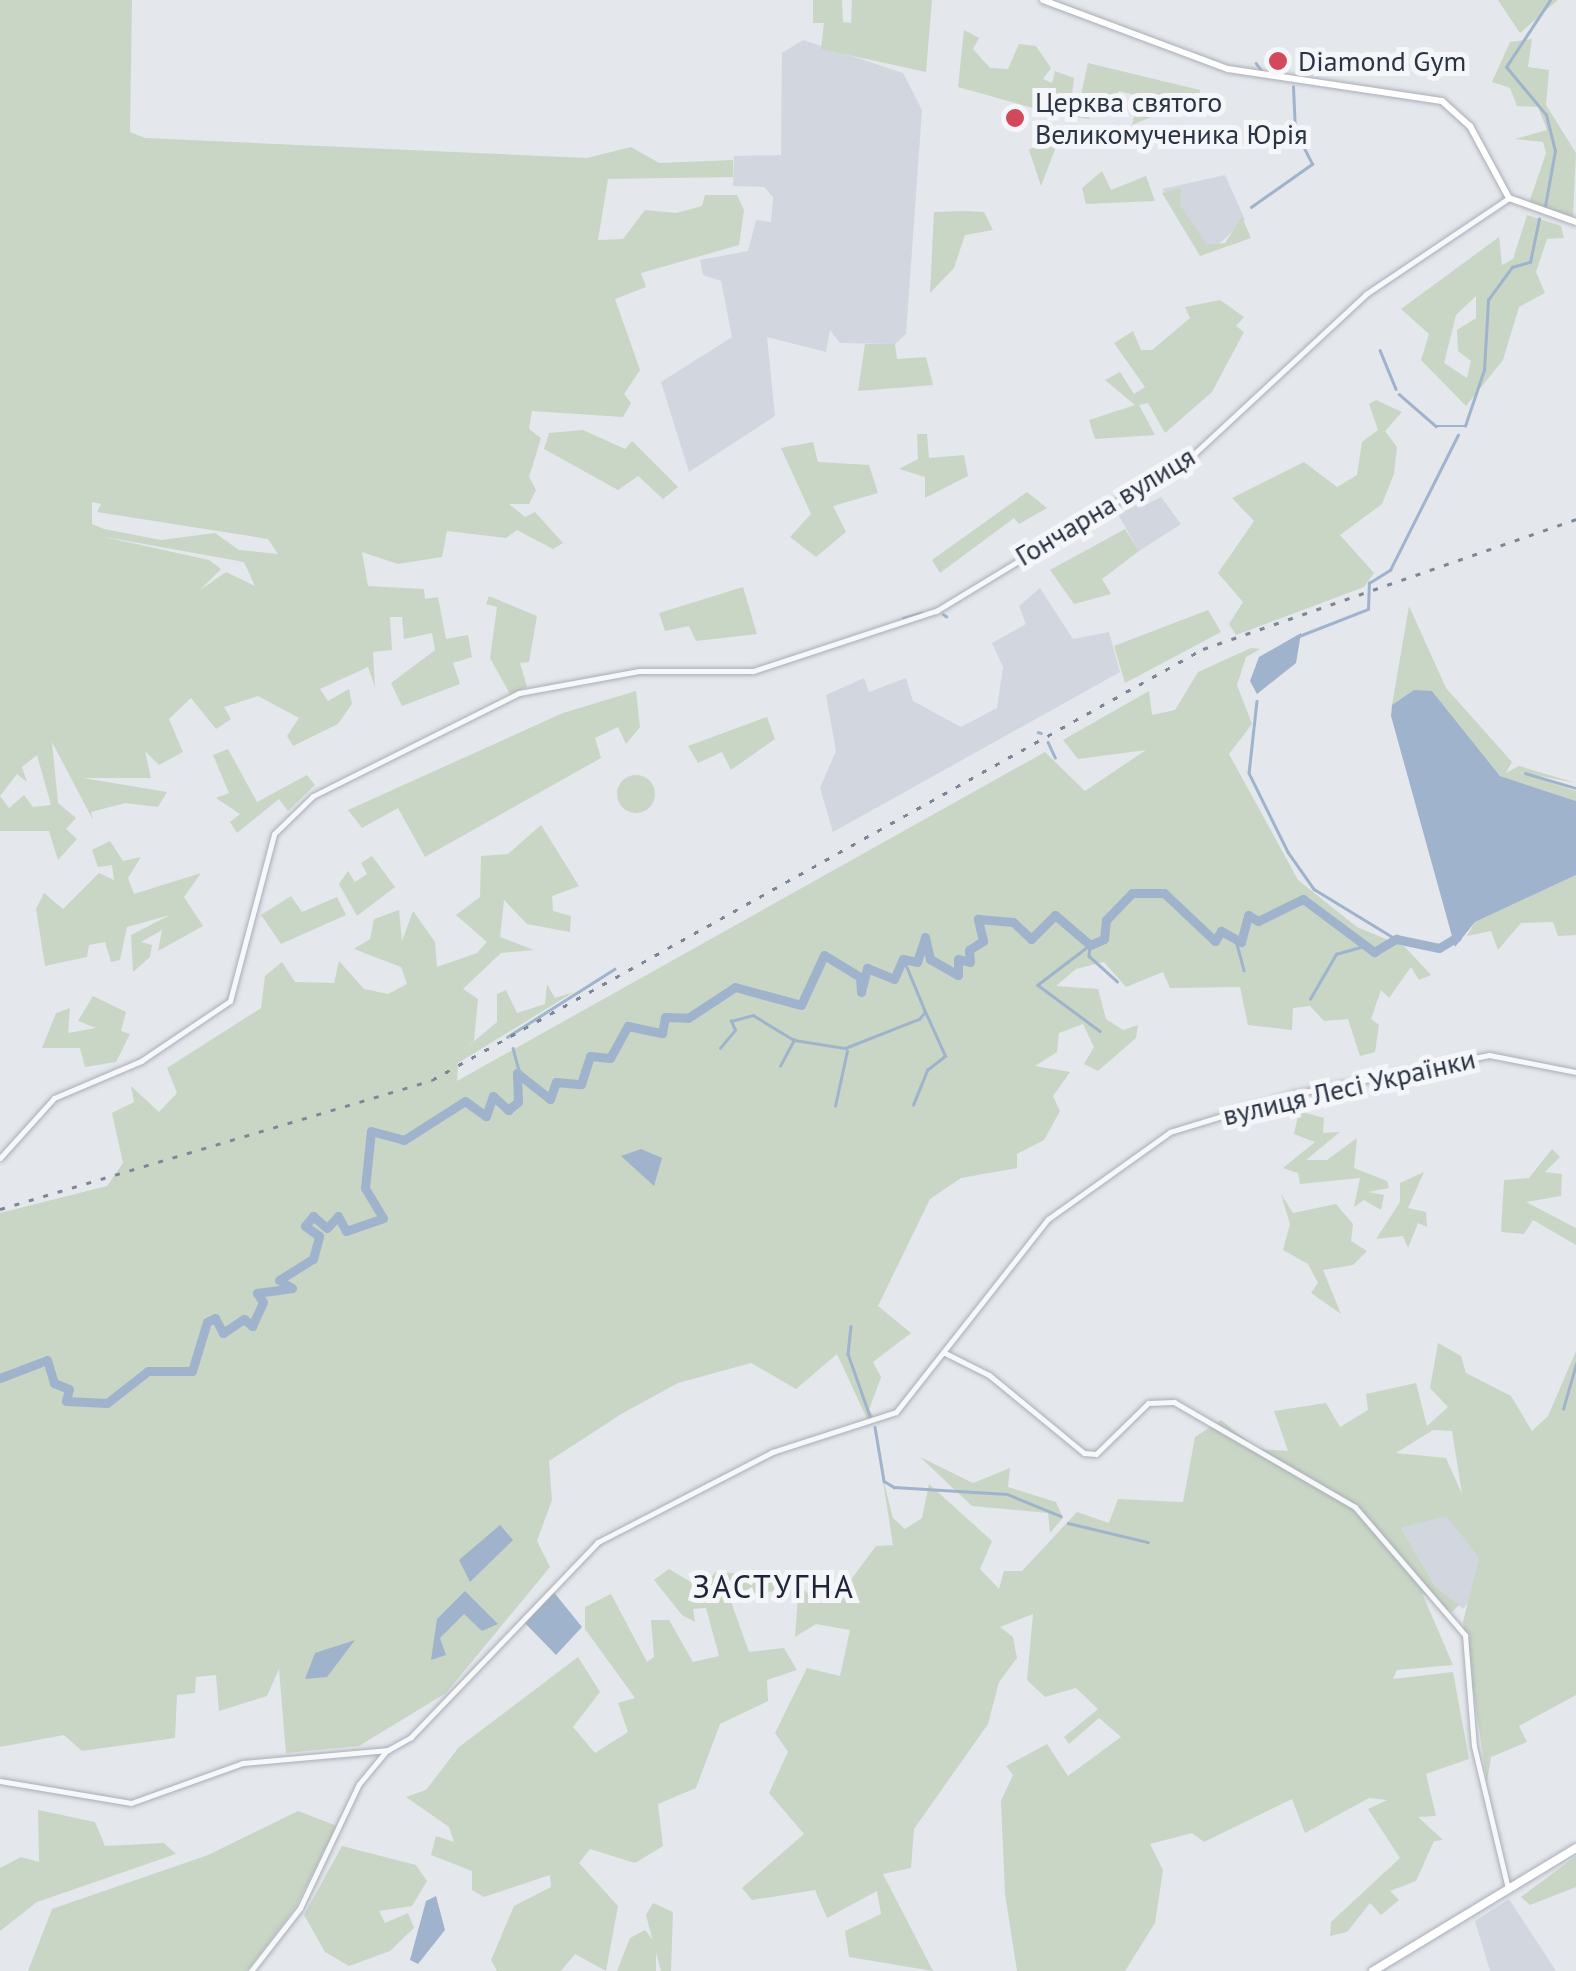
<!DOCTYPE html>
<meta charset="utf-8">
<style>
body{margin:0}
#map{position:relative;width:1576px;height:1971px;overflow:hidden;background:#e4e7ec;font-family:"PT Sans",sans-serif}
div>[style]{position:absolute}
.built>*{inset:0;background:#d2d6de}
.green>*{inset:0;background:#c9d6c5}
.round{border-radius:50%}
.water>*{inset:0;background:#9fb4cc}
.stream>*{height:2.5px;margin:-1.25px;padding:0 1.25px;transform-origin:1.25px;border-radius:1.25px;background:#9fb4cc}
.river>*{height:9px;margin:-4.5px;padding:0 4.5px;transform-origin:4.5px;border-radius:4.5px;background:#9fb4cc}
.roads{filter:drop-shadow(0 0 2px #a9aeb7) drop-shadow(0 0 2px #a9aeb7)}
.tertiary>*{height:5px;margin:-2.5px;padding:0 2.5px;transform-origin:2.5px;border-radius:2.5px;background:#f7f8fa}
.secondary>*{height:6px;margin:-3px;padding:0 3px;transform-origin:3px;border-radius:3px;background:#fff}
.primary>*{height:8px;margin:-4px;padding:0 4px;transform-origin:4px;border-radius:4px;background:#fff}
.rail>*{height:2.5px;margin-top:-1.25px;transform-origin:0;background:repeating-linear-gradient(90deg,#7d8696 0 5px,transparent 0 15px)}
.dots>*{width:28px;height:28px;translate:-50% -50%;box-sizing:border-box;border:5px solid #f4f6f9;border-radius:50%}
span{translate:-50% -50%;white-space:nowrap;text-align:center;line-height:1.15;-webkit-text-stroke:10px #f4f6f9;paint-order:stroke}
.poi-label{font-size:28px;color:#2b3445}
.left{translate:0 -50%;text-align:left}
.street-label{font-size:28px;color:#2b3445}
.quarter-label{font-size:32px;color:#1d2536;letter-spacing:2.5px}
</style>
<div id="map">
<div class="built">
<div style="clip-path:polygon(803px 40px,903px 73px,922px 110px,906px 334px,895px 344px,840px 343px,830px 330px,826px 352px,767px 337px,775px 416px,689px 472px,661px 382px,732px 337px,721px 281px,703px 275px,700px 260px,748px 251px,756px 220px,771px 222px,773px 197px,764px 187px,733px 186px,734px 156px,781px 155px,782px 53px)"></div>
<div style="clip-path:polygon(1225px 175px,1245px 220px,1209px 253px,1162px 189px)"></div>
<div style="clip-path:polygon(1132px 486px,1147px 504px,1161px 497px,1181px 524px,1139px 551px,1111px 502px)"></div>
<div style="clip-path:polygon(1040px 588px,1073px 639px,1109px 632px,1120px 672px,833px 832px,820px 788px,836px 751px,826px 695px,864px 678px,869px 692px,906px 678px,913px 701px,961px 727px,997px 708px,1003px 667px,992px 643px,1026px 624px,1019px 606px)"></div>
<div style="clip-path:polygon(1446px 1515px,1479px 1558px,1476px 1593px,1463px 1609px,1435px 1586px,1401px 1528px)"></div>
<div style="clip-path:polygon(1509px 1899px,1556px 1971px,1490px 1971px,1475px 1921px)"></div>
</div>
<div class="green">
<div style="clip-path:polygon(evenodd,0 0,132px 0,130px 132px,145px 138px,587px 158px,631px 147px,659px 163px,733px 160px,733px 177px,608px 179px,598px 240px,623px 239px,645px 210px,676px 213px,702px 206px,705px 195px,737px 195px,744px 210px,739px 245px,641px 273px,646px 287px,615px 299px,640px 370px,624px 394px,631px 403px,623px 417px,532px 411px,529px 429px,541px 438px,529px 477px,536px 490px,529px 504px,509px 504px,525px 517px,535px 512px,563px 543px,553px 549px,517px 530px,506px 538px,447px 531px,442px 557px,398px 564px,362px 552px,368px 586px,424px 589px,425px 599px,438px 597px,446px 639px,468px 635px,472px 657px,453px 663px,460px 684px,402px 706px,391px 683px,435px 650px,432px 633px,404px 639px,402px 617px,390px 617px,392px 650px,373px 652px,375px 687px,368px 667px,320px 689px,328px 701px,349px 689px,352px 704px,338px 724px,293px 746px,287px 736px,299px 718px,258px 696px,224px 707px,231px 719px,216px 729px,191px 698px,169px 719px,183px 752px,159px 765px,145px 751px,151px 778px,83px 778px,167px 792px,158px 807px,125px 803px,91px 812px,93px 820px,52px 742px,58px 803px,76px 818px,66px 829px,77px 839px,58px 860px,49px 831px,0 831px,0 0,92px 502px,101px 504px,97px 512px,268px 539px,278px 554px,239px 550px,215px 533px,161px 540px,104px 529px,92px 524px,92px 502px,0 0,100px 536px,244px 562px,255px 586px,226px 572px,200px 590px,221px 569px,209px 560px,100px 536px,0 0,37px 755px,51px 805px,33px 807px,24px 795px,9px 808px,0 796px,17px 774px,27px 782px,22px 767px,37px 755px)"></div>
<div style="clip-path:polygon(813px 0,842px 0,843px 22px,851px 23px,852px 0,932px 0,926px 72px,821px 49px,824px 23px,813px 23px)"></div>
<div style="clip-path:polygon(1498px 0,1558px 0,1520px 33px)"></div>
<div style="clip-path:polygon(964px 30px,979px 38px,973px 49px,990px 68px,1008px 69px,1019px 44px,1036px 46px,1051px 68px,1043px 79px,1052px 83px,1055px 71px,1074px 78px,1069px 118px,1059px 100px,1040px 110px,958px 87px)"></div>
<div style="clip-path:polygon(1532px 39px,1528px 67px,1549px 70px,1546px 105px,1576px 153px,1573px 217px,1529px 203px,1546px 153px,1543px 142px,1515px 139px,1547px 130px,1538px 107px,1517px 106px,1510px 88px,1492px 82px,1510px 42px)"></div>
<div style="clip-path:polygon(1088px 63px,1200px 90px,1198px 105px,1162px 102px,1161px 113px,1132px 125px,1140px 96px,1119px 91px,1111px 106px,1095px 101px,1089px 119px,1076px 117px)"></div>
<div style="clip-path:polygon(1062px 126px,1070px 139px,1059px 139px,1041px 186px,1029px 150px)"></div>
<div style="clip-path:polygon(1102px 171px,1111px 190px,1146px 176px,1155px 201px,1086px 204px,1082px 188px)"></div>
<div style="clip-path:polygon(1181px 188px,1180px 205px,1207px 245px,1225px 243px,1242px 217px,1251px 238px,1200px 256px,1162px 193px)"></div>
<div style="clip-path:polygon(965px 211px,984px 212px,993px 230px,965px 235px,954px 268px,930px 293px,934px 212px)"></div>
<div style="clip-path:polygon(evenodd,1527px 215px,1561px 226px,1564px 238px,1547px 239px,1536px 272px,1545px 293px,1519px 307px,1503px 360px,1466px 406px,1421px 360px,1429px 334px,1401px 309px,1499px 237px,1502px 265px,1513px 259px,1527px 215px,1476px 296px,1476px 318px,1457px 330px,1458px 351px,1471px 361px,1467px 378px,1444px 363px,1456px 315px,1476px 296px)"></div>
<div style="clip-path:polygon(1220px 300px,1244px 317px,1236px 326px,1244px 332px,1212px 392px,1165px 433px,1148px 403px,1139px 405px,1155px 435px,1095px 439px,1089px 420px,1135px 405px,1105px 380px,1120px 372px,1134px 394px,1145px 387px,1114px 343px,1133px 331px,1141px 350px,1152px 350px,1190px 318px,1185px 307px)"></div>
<div style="clip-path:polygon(865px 344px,895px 344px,897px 359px,926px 357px,933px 385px,858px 391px)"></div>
<div style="clip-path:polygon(1376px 400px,1402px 412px,1385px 431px,1397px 447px,1394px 474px,1382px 504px,1340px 535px,1374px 573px,1364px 587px,1236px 635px,1229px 624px,1243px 602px,1218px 573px,1254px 521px,1232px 498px,1304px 462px,1337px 487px,1357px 475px,1362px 442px,1378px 430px,1369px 404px)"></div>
<div style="clip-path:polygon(583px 430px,625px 449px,632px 441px,678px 487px,663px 499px,638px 476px,618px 490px,544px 449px,549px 433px)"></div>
<div style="clip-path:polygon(917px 434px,927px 434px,929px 458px,964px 455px,968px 476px,925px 498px,925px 477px,899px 469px,918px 459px)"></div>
<div style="clip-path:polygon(813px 442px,818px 462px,869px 465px,878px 493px,833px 506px,846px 532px,816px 557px,790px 537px,811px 514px,781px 448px)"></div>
<div style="clip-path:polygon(1027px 492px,1047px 508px,1019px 524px,1014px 518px,940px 573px,932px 560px)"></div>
<div style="clip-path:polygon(1125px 529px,1139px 551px,1102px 579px,1111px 594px,1074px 604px,1050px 570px)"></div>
<div style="clip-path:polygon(743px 587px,757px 634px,696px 641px,689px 626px,665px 631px,659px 613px)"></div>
<div style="clip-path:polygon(489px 596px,537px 616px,529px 662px,520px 663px,527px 687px,510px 694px,490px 658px,497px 607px,486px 604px)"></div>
<div style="clip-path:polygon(1409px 606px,1446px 688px,1512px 762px,1506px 773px,1519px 766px,1576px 783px,1519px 772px,1576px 791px,1576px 801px,1500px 776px,1432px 691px,1392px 705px)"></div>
<div style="clip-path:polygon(1208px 610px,1221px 632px,1125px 683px,1114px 646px)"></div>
<div style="clip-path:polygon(1251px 648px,1260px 649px,1246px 657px,1237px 685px,1252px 724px,1229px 754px,1298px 880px,1357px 927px,1405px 947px,1431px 975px,1419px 980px,1411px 967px,1389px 998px,1381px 990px,1371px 1019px,1379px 1025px,1375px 1052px,1360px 1056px,1348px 1019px,1324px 1021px,1310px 1006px,1293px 1008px,1292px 1030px,1248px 1025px,1240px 987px,1170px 988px,1163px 972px,1126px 987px,1104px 962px,1076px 969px,1056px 986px,1098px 989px,1106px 1019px,1123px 1030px,1138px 1025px,1136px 1038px,1098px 1071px,1084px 1064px,1094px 1047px,1083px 1024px,1059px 1033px,1057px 1052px,1035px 1066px,1070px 1072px,1053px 1096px,1060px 1111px,1044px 1140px,1017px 1154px,1017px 1168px,961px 1178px,930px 1199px,878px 1306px,911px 1333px,873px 1362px,881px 1377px,869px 1410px,875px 1418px,867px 1419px,837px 1354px,796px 1389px,751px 1363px,678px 1383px,623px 1413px,549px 1461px,552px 1500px,537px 1541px,550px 1567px,446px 1693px,359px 1746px,286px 1753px,279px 1669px,267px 1696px,219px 1711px,216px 1675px,196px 1677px,195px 1693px,177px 1695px,175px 1738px,82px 1751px,64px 1735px,0 1747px,0 1213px,107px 1186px,123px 1163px,112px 1113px,134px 1102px,131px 1086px,159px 1112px,177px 1093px,167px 1068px,261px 1008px,265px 976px,282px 962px,295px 982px,334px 983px,339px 961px,364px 989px,388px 994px,407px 984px,401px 967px,354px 949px,370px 939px,374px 919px,399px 910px,402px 941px,413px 911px,435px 942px,437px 967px,477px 953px,487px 942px,456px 915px,480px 897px,481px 856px,508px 854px,541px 825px,579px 886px,552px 896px,553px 911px,571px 916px,570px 932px,527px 924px,504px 900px,500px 937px,534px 950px,501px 953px,463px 989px,478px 999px,474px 1041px,459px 1054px,497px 1022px,497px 994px,506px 990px,517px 1013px,545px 1004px,547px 984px,555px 998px,574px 992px,458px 1063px,457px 1081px,1045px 752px,1085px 791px,1146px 750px,1078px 759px,1063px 740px,1149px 691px,1152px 715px,1175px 710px,1198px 672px)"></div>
<div style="clip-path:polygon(636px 691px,640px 727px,626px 744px,618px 727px,595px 738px,601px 758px,425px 857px,398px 808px,362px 828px,348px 810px,563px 713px)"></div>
<div style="clip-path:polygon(767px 717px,775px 739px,731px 770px,722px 752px,698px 763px,688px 746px)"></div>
<div style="clip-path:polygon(228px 749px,257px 802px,307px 775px,315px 785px,288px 811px,279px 799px,237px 833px,230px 822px,240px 814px,216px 798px,229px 793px,213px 755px)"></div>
<div class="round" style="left:617px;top:775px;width:38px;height:38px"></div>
<div style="clip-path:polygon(110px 841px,123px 861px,141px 857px,128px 878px,134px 894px,201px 873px,184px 897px,203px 926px,158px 951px,162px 930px,141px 942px,152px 945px,150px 957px,133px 972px,131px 935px,170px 915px,127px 927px,120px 960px,111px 962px,105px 942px,89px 945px,87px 957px,45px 966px,36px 909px,44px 893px,63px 909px,99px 873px,114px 880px,112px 865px,98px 867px,92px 850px)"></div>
<div style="clip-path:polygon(372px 856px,395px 887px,357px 916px,339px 884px,348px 871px,355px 882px,367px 874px,361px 863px)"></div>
<div style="clip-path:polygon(1576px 875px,1576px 935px,1558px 936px,1553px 922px,1521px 923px,1498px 950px,1491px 931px,1467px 936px,1475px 922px)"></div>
<div style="clip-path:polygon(291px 896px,302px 912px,337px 897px,346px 915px,281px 944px,261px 915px)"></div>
<div style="clip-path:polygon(93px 996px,126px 1012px,121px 1031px,130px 1034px,116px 1062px,85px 1067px,80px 1048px,42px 1048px,56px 1013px,70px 1008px,68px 1033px,96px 1028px,78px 1021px)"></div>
<div style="clip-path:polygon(1299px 1111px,1324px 1118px,1323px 1133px,1340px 1132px,1306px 1160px,1327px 1160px,1357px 1138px,1354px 1168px,1387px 1181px,1389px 1188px,1368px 1192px,1384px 1195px,1381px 1210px,1364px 1200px,1354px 1207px,1360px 1178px,1300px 1184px,1298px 1173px,1283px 1168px,1315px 1142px,1294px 1134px)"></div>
<div style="clip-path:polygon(1552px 1149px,1560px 1157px,1545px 1172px,1562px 1174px,1561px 1196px,1526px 1202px,1576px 1228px,1576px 1245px,1533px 1220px,1524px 1234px,1501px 1232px,1504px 1180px,1529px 1178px)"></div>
<div style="clip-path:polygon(1424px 1172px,1408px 1208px,1426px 1212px,1427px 1227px,1418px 1223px,1408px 1248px,1403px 1236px,1376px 1239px,1400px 1202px,1400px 1183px)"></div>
<div style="clip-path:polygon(1281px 1194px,1293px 1213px,1336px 1204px,1353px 1224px,1351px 1241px,1367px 1251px,1353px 1265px,1323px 1270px,1341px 1314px,1311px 1293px,1318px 1283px,1308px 1264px,1283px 1250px,1290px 1224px)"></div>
<div style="clip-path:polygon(evenodd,1438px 1343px,1461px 1356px,1466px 1373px,1511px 1396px,1532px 1431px,1548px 1416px,1576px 1351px,1576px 1695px,1519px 1726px,1527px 1742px,1491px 1757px,1487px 1782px,1463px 1622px,1479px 1558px,1446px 1516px,1401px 1528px,1435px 1586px,1459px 1605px,1452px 1612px,1422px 1593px,1453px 1665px,1397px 1670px,1393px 1679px,1453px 1672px,1469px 1759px,1426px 1774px,1436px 1816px,1418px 1817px,1443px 1840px,1434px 1841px,1416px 1881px,1390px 1891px,1399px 1900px,1381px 1915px,1370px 1903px,1347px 1932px,1330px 1936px,1331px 1922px,1400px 1858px,1368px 1809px,1387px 1800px,1369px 1798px,1305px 1833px,1292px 1799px,1204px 1842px,1192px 1833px,1150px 1844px,1163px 1870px,1155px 1923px,1125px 1971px,1017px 1971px,1005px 1894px,1001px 1801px,1013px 1775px,1006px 1766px,1047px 1744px,1068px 1776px,1121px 1737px,1099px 1718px,1069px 1744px,1064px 1737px,1098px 1709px,1076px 1688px,1045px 1697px,1027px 1680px,1033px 1614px,1000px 1627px,1013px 1637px,1017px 1658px,999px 1682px,988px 1724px,914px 1829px,911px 1868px,883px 1874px,933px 1971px,849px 1957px,845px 1931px,881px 1914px,877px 1891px,827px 1918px,815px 1890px,752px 1900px,742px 1888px,804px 1834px,769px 1793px,788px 1752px,775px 1733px,807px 1668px,840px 1676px,850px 1630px,816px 1624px,795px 1637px,799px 1585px,816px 1601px,856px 1596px,850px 1581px,876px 1546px,893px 1545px,882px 1475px,893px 1518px,905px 1529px,922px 1518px,929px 1484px,992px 1541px,980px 1569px,999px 1589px,1004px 1571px,1022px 1571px,1077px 1512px,1109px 1523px,1118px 1499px,1183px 1502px,1195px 1437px,1221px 1420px,1257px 1449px,1288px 1451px,1274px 1411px,1326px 1403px,1340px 1427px,1368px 1410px,1366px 1394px,1416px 1383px,1427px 1426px,1448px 1407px,1430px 1388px,1438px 1343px,1433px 1430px,1452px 1431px,1462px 1494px,1446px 1458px,1396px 1453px,1433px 1430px)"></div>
<div style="clip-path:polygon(920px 1457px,973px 1483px,1010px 1468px,1008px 1487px,1056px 1502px,1063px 1518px,1050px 1533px,1048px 1513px,972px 1506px)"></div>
<div style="clip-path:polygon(669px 1569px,701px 1588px,716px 1572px,790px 1577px,784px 1590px,729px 1596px,749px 1652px,784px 1648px,797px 1670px,767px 1680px,768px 1701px,720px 1724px,696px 1788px,658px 1804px,663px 1846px,635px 1863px,590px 1849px,579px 1863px,618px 1906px,606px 1971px,575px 1954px,561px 1971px,497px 1971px,491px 1960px,514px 1906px,551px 1887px,550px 1875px,484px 1897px,472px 1890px,472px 1871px,431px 1855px,436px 1836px,454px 1842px,449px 1827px,406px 1797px,426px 1790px,459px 1747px,578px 1657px,600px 1692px,573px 1727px,595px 1753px,628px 1732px,618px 1703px,635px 1698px,585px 1629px,585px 1607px,611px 1594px,647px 1662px,654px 1657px,651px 1620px,669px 1620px,693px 1662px,719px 1656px,706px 1608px,693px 1609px,695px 1622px,682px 1615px,654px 1580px)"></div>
<div style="clip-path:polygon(38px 1810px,95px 1822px,105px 1846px,164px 1843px,176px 1854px,37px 1902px,0 1931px,0 1868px,21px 1857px,39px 1862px)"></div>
<div style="clip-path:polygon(298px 1811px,337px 1826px,295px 1908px,247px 1971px,28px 1971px,52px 1909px,208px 1855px)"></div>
<div style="clip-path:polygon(342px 1846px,416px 1865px,427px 1881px,412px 1906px,379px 1911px,385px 1923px,408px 1913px,414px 1928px,390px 1951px,349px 1966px,325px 1952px,304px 1915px)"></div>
<div style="clip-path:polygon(1576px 1856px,1576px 1887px,1530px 1905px,1521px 1897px)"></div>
<div style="clip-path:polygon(653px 1903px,673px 1912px,671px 1971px,661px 1971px,646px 1915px)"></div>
<div style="clip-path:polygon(645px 1930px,656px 1944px,656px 1971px,617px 1971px,630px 1938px)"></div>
</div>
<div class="water">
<div style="clip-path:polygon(1301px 633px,1296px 663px,1257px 694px,1250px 681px,1259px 657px)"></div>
<div style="clip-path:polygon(1414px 690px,1432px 691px,1500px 776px,1576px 801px,1576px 875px,1475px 922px,1455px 947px,1391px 716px,1392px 705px)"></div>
<div style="clip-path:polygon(641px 1149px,662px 1158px,654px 1186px,621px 1156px)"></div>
<div style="clip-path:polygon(500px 1525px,513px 1540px,470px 1582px,459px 1560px)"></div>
<div style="clip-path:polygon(552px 1590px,582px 1627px,556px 1655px,523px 1621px)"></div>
<div style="clip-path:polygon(465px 1591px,498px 1624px,482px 1631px,464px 1614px,440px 1638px,446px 1655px,431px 1660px,437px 1619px)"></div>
<div style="clip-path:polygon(355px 1640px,327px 1677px,305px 1679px,315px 1653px)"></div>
<div style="clip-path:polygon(436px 1896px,445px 1930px,418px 1964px,410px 1960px,426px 1901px)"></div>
</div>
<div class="stream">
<div style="left:1256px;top:63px;width:10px;rotate:53deg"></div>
<div style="left:1545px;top:206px;width:56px;rotate:-79.7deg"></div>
<div style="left:1555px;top:151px;width:37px;rotate:-104deg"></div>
<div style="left:1546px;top:115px;width:62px;rotate:-129.8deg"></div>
<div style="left:1506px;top:67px;width:80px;rotate:-56.7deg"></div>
<div style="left:1251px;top:207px;width:75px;rotate:-35.2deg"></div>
<div style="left:1312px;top:164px;width:37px;rotate:-117deg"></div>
<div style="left:1295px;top:131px;width:44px;rotate:-92.6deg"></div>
<div style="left:1380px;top:350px;width:42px;rotate:67.7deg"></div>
<div style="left:1399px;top:394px;width:49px;rotate:40.9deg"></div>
<div style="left:1436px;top:426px;width:29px"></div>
<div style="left:1465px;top:426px;width:59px;rotate:-71.3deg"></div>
<div style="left:1484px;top:370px;width:70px;rotate:-86.7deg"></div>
<div style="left:1488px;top:300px;width:41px;rotate:-54deg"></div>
<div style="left:1512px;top:267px;width:19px;rotate:-16deg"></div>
<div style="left:1530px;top:262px;width:44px;rotate:-78.2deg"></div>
<div style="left:943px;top:614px;width:4px;rotate:34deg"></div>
<div style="left:903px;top:618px;width:19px;rotate:-16deg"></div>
<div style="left:1299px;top:636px;width:74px;rotate:-21.4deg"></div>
<div style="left:1368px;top:609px;width:26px;rotate:-88deg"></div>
<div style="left:1369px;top:583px;width:25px;rotate:-32deg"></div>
<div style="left:1390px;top:570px;width:151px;rotate:-63.3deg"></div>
<div style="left:1257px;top:701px;width:72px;rotate:96.3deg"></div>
<div style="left:1249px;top:773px;width:88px;rotate:63.7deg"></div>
<div style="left:1288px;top:852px;width:45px;rotate:54.9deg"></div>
<div style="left:1314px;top:889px;width:96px;rotate:31.4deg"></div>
<div style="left:1038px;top:732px;width:3px;rotate:18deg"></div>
<div style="left:1048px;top:742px;width:17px;rotate:65deg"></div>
<div style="left:1525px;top:773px;width:53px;rotate:16.4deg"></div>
<div style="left:1237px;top:944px;width:27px;rotate:75deg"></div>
<div style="left:1090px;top:945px;width:11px;rotate:95deg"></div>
<div style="left:1089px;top:956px;width:38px;rotate:42deg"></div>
<div style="left:1088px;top:947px;width:63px;rotate:142.8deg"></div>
<div style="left:1038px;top:985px;width:77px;rotate:36.6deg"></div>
<div style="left:1310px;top:999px;width:52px;rotate:-60deg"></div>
<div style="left:1336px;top:954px;width:25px;rotate:-16deg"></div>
<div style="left:507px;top:1037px;width:127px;rotate:-32.4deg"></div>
<div style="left:513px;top:1048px;width:28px;rotate:75deg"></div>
<div style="left:720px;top:1048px;width:23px;rotate:-50deg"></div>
<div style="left:735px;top:1030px;width:10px;rotate:-114deg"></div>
<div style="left:731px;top:1021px;width:23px;rotate:-15deg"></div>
<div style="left:753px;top:1015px;width:48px;rotate:31.4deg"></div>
<div style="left:780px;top:1066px;width:30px;rotate:-62deg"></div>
<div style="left:794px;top:1040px;width:52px;rotate:8.9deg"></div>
<div style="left:845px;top:1048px;width:79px;rotate:-21.4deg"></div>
<div style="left:919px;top:1019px;width:9px;rotate:-49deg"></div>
<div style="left:925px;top:1012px;width:57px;rotate:-112.5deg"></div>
<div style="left:913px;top:1105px;width:38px;rotate:-68deg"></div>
<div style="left:927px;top:1070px;width:23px;rotate:-38deg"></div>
<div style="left:945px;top:1056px;width:46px;rotate:-114.3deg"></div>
<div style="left:835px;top:1106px;width:56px;rotate:-77.7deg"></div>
<div style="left:851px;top:1326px;width:28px;rotate:96deg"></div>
<div style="left:848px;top:1354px;width:69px;rotate:70.5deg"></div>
<div style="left:1563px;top:1409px;width:47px;rotate:-73.9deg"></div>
<div style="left:875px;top:1427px;width:55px;rotate:80.5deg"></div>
<div style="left:884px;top:1481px;width:12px;rotate:31deg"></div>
<div style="left:894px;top:1487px;width:113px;rotate:3.5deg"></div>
<div style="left:1007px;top:1494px;width:58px;rotate:22.2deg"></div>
<div style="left:1068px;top:1523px;width:82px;rotate:13.4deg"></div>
</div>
<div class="river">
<div style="left:0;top:1378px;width:50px;rotate:-21deg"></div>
<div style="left:47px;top:1360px;width:24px;rotate:73deg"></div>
<div style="left:54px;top:1383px;width:16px;rotate:22deg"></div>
<div style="left:69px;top:1389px;width:12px;rotate:104deg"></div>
<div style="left:66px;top:1401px;width:41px;rotate:2.8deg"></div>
<div style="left:107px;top:1403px;width:52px;rotate:-38deg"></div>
<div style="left:148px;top:1371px;width:44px"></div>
<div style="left:192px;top:1371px;width:51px;rotate:-73deg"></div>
<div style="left:207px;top:1322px;width:9px;rotate:-27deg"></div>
<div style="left:215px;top:1318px;width:17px;rotate:62deg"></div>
<div style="left:223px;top:1333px;width:25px;rotate:-34deg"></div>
<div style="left:244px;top:1319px;width:11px;rotate:41deg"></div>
<div style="left:252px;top:1326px;width:26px;rotate:-65deg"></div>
<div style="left:263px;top:1302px;width:11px;rotate:-124deg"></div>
<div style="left:257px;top:1293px;width:35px;rotate:-8deg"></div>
<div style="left:292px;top:1288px;width:15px;rotate:-148deg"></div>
<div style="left:279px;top:1280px;width:40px;rotate:-32deg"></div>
<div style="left:313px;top:1259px;width:24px;rotate:-75deg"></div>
<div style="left:319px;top:1236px;width:17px;rotate:-144deg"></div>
<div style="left:305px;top:1226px;width:13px;rotate:-51deg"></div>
<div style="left:313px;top:1216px;width:18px;rotate:41deg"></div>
<div style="left:327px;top:1228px;width:16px;rotate:-47deg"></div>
<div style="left:338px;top:1216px;width:17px;rotate:62deg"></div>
<div style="left:346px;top:1231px;width:39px;rotate:-19deg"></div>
<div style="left:383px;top:1218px;width:35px;rotate:-121deg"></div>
<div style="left:365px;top:1188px;width:57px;rotate:-84deg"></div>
<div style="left:371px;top:1131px;width:34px;rotate:15deg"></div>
<div style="left:404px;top:1140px;width:72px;rotate:-32.6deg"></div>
<div style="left:465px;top:1101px;width:26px;rotate:36deg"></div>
<div style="left:486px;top:1116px;width:21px;rotate:-71deg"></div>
<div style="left:493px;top:1096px;width:21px;rotate:43deg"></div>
<div style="left:508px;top:1110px;width:13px;rotate:-39deg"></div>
<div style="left:518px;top:1102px;width:29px;rotate:-92deg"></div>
<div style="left:517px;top:1073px;width:42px;rotate:38.2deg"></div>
<div style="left:550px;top:1099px;width:18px;rotate:-71deg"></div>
<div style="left:556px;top:1082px;width:25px;rotate:5deg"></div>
<div style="left:581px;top:1084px;width:29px;rotate:-72deg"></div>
<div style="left:590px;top:1056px;width:20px;rotate:6deg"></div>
<div style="left:610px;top:1058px;width:37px;rotate:-61deg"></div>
<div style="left:628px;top:1026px;width:35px;rotate:12deg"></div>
<div style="left:662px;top:1033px;width:16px;rotate:-79deg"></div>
<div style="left:665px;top:1017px;width:23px;rotate:2deg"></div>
<div style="left:688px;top:1018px;width:56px;rotate:-33.4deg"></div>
<div style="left:735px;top:987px;width:68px;rotate:15.3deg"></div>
<div style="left:801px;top:1005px;width:55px;rotate:-65.3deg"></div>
<div style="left:824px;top:955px;width:42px;rotate:31.4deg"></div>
<div style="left:860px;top:977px;width:15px;rotate:86deg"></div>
<div style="left:861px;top:992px;width:25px;rotate:-76deg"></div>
<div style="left:867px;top:968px;width:29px;rotate:22deg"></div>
<div style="left:894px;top:979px;width:22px;rotate:-66deg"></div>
<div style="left:903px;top:959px;width:14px;rotate:12deg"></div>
<div style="left:917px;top:962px;width:26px;rotate:-72deg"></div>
<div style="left:925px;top:937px;width:23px;rotate:77deg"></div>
<div style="left:930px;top:959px;width:32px;rotate:30deg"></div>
<div style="left:958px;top:975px;width:16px;rotate:-90deg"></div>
<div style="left:958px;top:959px;width:12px;rotate:14deg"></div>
<div style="left:970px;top:962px;width:12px;rotate:-95deg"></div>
<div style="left:969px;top:950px;width:17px;rotate:-33deg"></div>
<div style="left:983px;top:941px;width:23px;rotate:-103deg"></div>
<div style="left:978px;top:919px;width:35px;rotate:5deg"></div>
<div style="left:1013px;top:922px;width:25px;rotate:43deg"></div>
<div style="left:1031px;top:939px;width:34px;rotate:-45deg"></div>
<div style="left:1055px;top:915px;width:46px;rotate:40.6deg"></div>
<div style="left:1090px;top:945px;width:15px;rotate:-23deg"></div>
<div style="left:1104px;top:939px;width:19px;rotate:-84deg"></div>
<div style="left:1106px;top:920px;width:37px;rotate:-46deg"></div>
<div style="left:1132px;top:893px;width:32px"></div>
<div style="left:1164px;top:893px;width:70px;rotate:43.3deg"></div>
<div style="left:1215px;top:941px;width:12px;rotate:-59deg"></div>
<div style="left:1221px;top:931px;width:23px;rotate:29deg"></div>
<div style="left:1241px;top:942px;width:28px;rotate:-75deg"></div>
<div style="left:1248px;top:915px;width:12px;rotate:31deg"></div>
<div style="left:1258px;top:921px;width:50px;rotate:-26.1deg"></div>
<div style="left:1303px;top:899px;width:89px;rotate:36.7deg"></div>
<div style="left:1374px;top:952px;width:26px;rotate:-31deg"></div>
<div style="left:1396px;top:939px;width:44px;rotate:11.8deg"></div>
<div style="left:1439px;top:948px;width:21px;rotate:-31deg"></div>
</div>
<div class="roads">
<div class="tertiary">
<div style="left:0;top:1158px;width:81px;rotate:-48deg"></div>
<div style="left:54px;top:1098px;width:95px;rotate:-23deg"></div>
<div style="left:141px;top:1061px;width:107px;rotate:-34deg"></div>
<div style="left:230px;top:1001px;width:173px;rotate:-75.2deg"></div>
<div style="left:274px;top:834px;width:54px;rotate:-44.3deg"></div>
<div style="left:313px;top:796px;width:230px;rotate:-26.6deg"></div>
<div style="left:519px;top:693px;width:122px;rotate:-10.4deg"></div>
<div style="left:639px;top:671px;width:114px"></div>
<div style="left:753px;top:671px;width:193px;rotate:-18.2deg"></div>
<div style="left:936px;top:611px;width:302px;rotate:-31.3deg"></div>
<div style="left:1194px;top:454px;width:235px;rotate:-42.9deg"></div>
<div style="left:1366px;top:294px;width:172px;rotate:-33.9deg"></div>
<div style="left:945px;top:1353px;width:49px;rotate:26.6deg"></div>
<div style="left:989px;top:1375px;width:123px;rotate:39.4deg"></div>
<div style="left:1084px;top:1453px;width:12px;rotate:5deg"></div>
<div style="left:1096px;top:1454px;width:73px;rotate:-44.4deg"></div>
<div style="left:1148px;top:1403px;width:26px;rotate:-2deg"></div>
<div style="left:1174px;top:1402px;width:209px;rotate:30.1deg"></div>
<div style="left:1355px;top:1507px;width:169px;rotate:49.3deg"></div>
<div style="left:1465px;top:1635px;width:111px;rotate:85.4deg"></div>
<div style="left:1474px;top:1746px;width:147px;rotate:76.6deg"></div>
<div style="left:0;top:1781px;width:133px;rotate:9.5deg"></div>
<div style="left:131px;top:1803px;width:119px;rotate:-19.7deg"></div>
<div style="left:243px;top:1763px;width:146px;rotate:-5.1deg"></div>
<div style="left:388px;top:1750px;width:26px;rotate:-29deg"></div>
<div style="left:411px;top:1737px;width:270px;rotate:-46.2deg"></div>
<div style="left:598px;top:1542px;width:196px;rotate:-27.3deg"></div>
<div style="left:772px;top:1452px;width:130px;rotate:-17.9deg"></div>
<div style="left:896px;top:1412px;width:246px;rotate:-51.8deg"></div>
<div style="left:1048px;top:1219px;width:150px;rotate:-35.5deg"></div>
<div style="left:1170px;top:1132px;width:130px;rotate:-17deg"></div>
<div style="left:1294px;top:1094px;width:199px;rotate:-11.3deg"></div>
<div style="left:1489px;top:1055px;width:89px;rotate:11.1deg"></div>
<div style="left:251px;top:1971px;width:80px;rotate:-52.1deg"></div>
<div style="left:300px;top:1908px;width:137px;rotate:-64.6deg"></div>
<div style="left:359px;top:1784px;width:44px;rotate:-50.5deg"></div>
</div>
<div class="secondary">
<div style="left:1043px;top:0;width:197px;rotate:20.5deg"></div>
<div style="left:1228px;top:69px;width:216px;rotate:8.5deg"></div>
<div style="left:1442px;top:101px;width:38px;rotate:42deg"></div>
<div style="left:1470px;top:126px;width:82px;rotate:61.6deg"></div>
<div style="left:1509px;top:198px;width:71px;rotate:19.7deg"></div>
</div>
<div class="primary">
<div style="left:1373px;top:1971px;width:237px;rotate:-31.2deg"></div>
</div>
</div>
<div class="rail">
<div style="left:0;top:1209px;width:451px;rotate:-16.6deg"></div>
<div style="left:432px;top:1080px;width:883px;rotate:-29.21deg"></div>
<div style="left:1203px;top:649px;width:395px;rotate:-19.2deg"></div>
</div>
<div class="dots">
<div style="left:1278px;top:61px;background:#d1495b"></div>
<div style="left:1015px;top:118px;background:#d1495b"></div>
</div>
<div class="poi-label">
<span class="left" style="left:1298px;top:61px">Diamond Gym</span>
<span class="left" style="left:1035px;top:118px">Церква святого<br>Великомученика Юрія</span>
</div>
<div class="street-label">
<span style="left:1105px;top:506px;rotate:-31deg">Гончарна вулиця</span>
<span style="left:1349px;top:1087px;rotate:-13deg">вулиця Лесі Українки</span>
</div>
<div class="quarter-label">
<span style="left:774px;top:1586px">ЗАСТУГНА</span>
</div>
</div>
